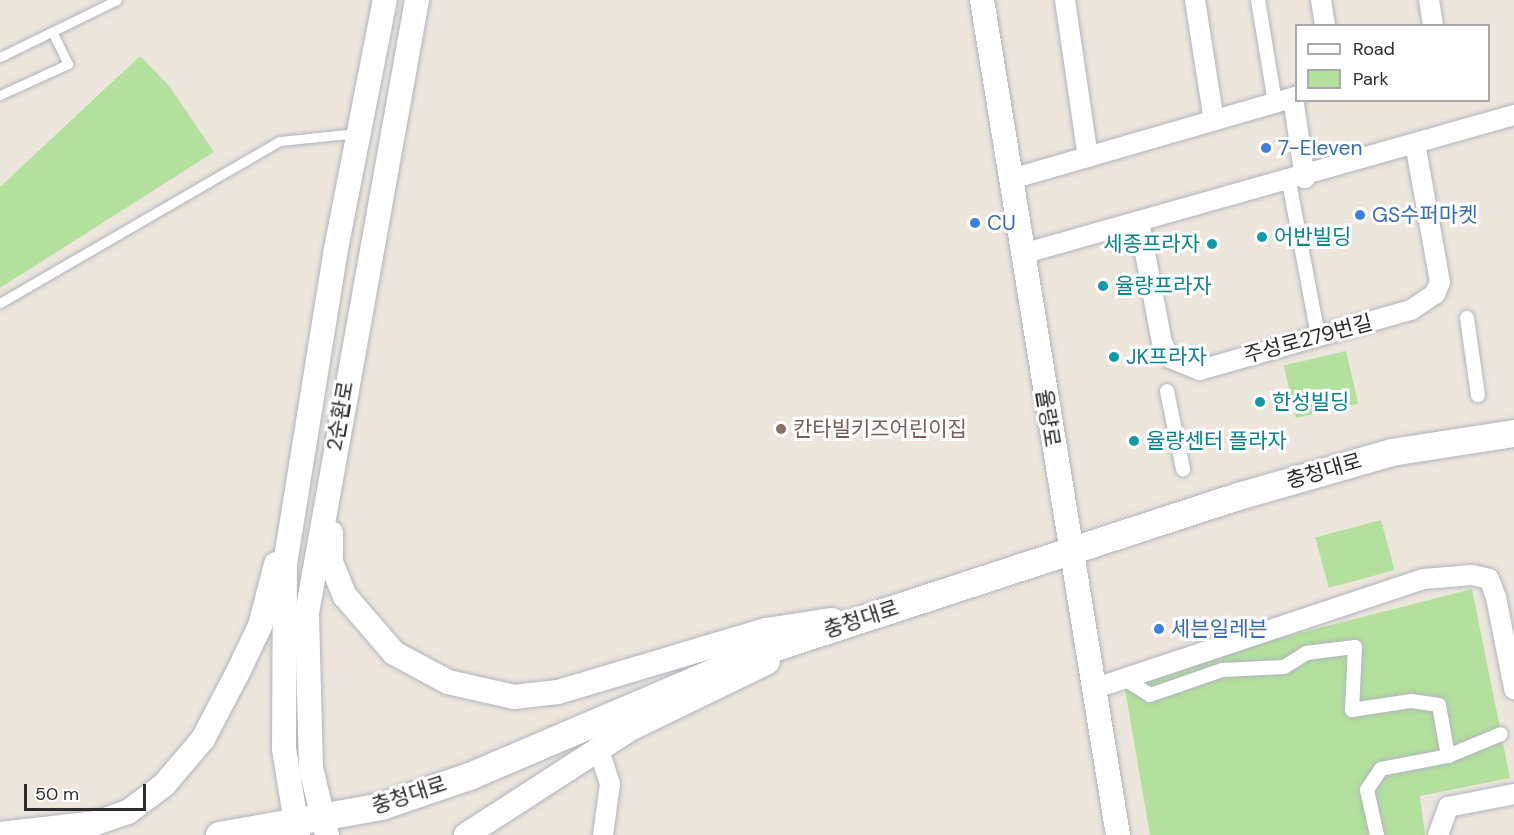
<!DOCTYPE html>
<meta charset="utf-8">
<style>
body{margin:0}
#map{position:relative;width:1514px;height:835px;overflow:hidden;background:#ece6dd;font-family:"DM Sans","Noto Sans KR",sans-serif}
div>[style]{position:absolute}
.green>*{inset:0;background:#b3e09c;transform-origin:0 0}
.roads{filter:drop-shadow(0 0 2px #b1b4be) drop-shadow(0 0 2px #b1b4be)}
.service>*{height:9px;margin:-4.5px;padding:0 4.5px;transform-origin:4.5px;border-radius:4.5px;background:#fff}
.pedestrian>*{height:14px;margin:-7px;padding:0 7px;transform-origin:7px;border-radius:7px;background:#fff}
.minor>*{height:20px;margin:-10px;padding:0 10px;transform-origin:10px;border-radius:10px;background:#fff}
.tertiary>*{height:24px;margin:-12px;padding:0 12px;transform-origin:12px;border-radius:12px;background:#fff}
.secondary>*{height:27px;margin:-13.5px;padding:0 13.5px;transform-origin:13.5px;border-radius:13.5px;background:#fff}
.dots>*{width:16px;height:16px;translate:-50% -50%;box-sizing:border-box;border:3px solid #fff;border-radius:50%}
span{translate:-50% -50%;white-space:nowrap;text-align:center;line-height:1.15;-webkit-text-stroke:6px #fff;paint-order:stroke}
.shop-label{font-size:21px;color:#366cbe}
.left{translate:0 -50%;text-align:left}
.culture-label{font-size:21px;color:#0d838f}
.right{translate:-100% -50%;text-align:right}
.street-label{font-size:21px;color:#2b2b2b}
.education-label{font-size:21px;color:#785e54}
.legend{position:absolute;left:1295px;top:24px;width:195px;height:78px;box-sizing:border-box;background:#fff;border:2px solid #aaa;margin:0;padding:8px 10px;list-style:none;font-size:18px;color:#2b2b2b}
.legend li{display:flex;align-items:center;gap:12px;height:30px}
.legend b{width:30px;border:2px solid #aaa}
.scale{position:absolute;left:24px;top:784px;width:122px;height:27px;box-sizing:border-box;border:3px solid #2b2b2b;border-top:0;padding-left:8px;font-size:18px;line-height:21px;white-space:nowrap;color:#2b2b2b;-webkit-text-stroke:4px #fff;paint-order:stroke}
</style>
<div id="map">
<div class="green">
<div style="clip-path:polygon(140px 56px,170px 87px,214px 152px,0 288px,0 187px)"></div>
<div style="left:1346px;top:351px;width:54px;height:64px;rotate:77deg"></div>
<div style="left:1381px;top:520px;width:52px;height:68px;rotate:75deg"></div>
<div style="clip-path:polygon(1472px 589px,1510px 778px,1420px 796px,1425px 835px,1150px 835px,1123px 678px)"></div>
</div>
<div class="roads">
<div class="service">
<div style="left:0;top:57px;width:130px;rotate:-26deg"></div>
<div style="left:0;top:95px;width:75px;rotate:-24.5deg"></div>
<div style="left:68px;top:64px;width:34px;rotate:-116deg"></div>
<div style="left:0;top:303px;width:323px;rotate:-30.1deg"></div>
<div style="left:280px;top:141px;width:78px;rotate:-5.9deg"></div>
</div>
<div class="pedestrian">
<div style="left:1258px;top:0;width:104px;rotate:80.6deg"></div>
<div style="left:1289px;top:182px;width:157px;rotate:79.3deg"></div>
<div style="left:1467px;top:318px;width:78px;rotate:81.9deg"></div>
<div style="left:1167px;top:391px;width:80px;rotate:78.4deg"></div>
<div style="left:1123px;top:678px;width:32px;rotate:32deg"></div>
<div style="left:1150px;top:695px;width:76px;rotate:-19.1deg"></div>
<div style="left:1222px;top:670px;width:62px;rotate:-2.8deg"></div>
<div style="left:1284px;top:667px;width:26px;rotate:-32deg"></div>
<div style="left:1306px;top:653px;width:49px;rotate:-7deg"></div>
<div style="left:1355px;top:647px;width:63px;rotate:92.7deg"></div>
<div style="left:1352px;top:710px;width:60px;rotate:-8.7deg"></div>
<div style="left:1411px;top:701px;width:28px;rotate:8deg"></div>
<div style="left:1439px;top:705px;width:52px;rotate:80deg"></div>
<div style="left:1448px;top:756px;width:68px;rotate:169deg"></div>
<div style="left:1381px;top:769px;width:25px;rotate:124deg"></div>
<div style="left:1367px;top:790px;width:46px;rotate:77.5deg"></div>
<div style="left:1448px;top:756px;width:57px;rotate:-22.5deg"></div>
</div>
<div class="minor">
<div style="left:1065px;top:0;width:159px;rotate:81.7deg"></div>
<div style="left:1195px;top:0;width:122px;rotate:81.1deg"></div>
<div style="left:1321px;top:0;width:26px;rotate:81deg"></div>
<div style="left:1429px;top:0;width:26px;rotate:81deg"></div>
<div style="left:1293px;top:98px;width:81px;rotate:81.5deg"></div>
<div style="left:1011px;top:179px;width:297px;rotate:-16.1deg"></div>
<div style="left:1139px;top:221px;width:124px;rotate:79.3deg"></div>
<div style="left:1162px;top:343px;width:17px;rotate:62deg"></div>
<div style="left:1170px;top:358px;width:32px;rotate:22deg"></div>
<div style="left:1200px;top:370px;width:219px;rotate:-15.9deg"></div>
<div style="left:1411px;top:310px;width:29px;rotate:-34deg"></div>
<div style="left:1435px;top:294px;width:13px;rotate:-67deg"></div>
<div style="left:1440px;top:282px;width:136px;rotate:-100.2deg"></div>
<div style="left:1022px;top:254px;width:511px;rotate:-15.78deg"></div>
<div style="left:1093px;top:689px;width:349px;rotate:-18.4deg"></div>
<div style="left:1424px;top:579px;width:48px;rotate:-4.8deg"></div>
<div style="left:1472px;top:575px;width:17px;rotate:13deg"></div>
<div style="left:1489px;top:579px;width:19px;rotate:69deg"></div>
<div style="left:1496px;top:597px;width:94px;rotate:78.9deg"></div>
<div style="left:599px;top:750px;width:36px;rotate:72deg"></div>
<div style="left:610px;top:784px;width:51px;rotate:97.8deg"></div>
<div style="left:1438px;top:835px;width:30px;rotate:-70deg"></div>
<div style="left:1448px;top:807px;width:67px;rotate:-11.1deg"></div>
</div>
<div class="tertiary">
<div style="left:982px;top:0;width:846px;rotate:80.75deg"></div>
<div style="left:331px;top:533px;width:29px;rotate:90deg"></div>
<div style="left:331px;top:562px;width:37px;rotate:68deg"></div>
<div style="left:345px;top:596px;width:75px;rotate:49.3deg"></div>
<div style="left:394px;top:653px;width:61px;rotate:28.2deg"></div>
<div style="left:448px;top:682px;width:68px;rotate:12.8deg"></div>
<div style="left:514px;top:697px;width:44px;rotate:-6.5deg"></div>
<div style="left:558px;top:692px;width:217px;rotate:-16.6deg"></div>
<div style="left:766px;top:630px;width:67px;rotate:-8.6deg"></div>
<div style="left:0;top:834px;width:97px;rotate:-6.5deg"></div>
<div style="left:96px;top:823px;width:34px;rotate:-19deg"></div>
<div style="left:128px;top:812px;width:45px;rotate:-36.9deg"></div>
<div style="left:164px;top:785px;width:60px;rotate:-49.7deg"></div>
<div style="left:203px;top:739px;width:78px;rotate:-62.4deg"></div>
<div style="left:239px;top:670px;width:49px;rotate:-64.5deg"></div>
<div style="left:260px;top:626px;width:64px;rotate:-75.5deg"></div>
<div style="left:298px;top:835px;width:87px;rotate:-99.2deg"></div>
<div style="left:284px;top:749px;width:185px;rotate:-89.7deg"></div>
<div style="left:285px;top:564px;width:314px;rotate:-80.8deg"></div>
<div style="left:335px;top:254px;width:259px;rotate:-78.9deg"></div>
<div style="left:327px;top:835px;width:69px;rotate:-103.4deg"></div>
<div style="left:311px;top:768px;width:155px;rotate:-91.5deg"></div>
<div style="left:307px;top:613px;width:623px;rotate:-79.83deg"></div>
<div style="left:466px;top:835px;width:195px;rotate:-32.9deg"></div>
<div style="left:630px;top:729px;width:153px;rotate:-25.9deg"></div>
</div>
<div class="secondary">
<div style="left:219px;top:835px;width:165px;rotate:-10.1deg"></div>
<div style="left:381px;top:806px;width:93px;rotate:-18.8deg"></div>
<div style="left:469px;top:776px;width:313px;rotate:-23.1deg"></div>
<div style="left:757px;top:653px;width:506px;rotate:-18.08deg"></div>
<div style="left:1238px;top:496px;width:159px;rotate:-16deg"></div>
<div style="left:1391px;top:452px;width:124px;rotate:-8.8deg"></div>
</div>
</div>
<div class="dots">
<div style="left:1266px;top:148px;background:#3f7fe0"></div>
<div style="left:1360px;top:215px;background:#3f7fe0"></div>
<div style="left:975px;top:223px;background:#3f7fe0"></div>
<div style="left:1262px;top:237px;background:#0f9aa8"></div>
<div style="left:1212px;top:244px;background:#0f9aa8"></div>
<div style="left:1103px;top:286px;background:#0f9aa8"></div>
<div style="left:1114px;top:357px;background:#0f9aa8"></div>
<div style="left:1260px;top:402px;background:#0f9aa8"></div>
<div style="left:781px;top:429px;background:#8d6e63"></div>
<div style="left:1134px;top:441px;background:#0f9aa8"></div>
<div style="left:1159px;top:629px;background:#3f7fe0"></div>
</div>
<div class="shop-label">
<span class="left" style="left:1278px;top:148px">7-Eleven</span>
<span class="left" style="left:1372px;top:215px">GS수퍼마켓</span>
<span class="left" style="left:987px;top:223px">CU</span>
<span class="left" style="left:1171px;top:629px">세븐일레븐</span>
</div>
<div class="culture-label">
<span class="left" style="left:1274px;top:237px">어반빌딩</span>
<span class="right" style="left:1200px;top:244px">세종프라자</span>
<span class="left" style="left:1115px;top:286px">율량프라자</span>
<span class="left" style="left:1126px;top:357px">JK프라자</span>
<span class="left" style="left:1272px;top:402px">한성빌딩</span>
<span class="left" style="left:1146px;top:441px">율량센터 플라자</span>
</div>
<div class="street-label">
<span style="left:1308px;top:339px;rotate:-15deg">주성로279번길</span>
<span style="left:340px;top:416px;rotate:-80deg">2순환로</span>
<span style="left:1048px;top:418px;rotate:81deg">율량로</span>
<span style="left:1324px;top:471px;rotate:-16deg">충청대로</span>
<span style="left:861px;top:619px;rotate:-18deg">충청대로</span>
<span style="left:409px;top:795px;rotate:-18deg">충청대로</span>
</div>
<div class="education-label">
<span class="left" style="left:793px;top:429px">칸타빌키즈어린이집</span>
</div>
<ul class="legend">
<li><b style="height:8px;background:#fff"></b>Road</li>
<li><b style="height:16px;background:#b3e09c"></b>Park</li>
</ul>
<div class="scale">50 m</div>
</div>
